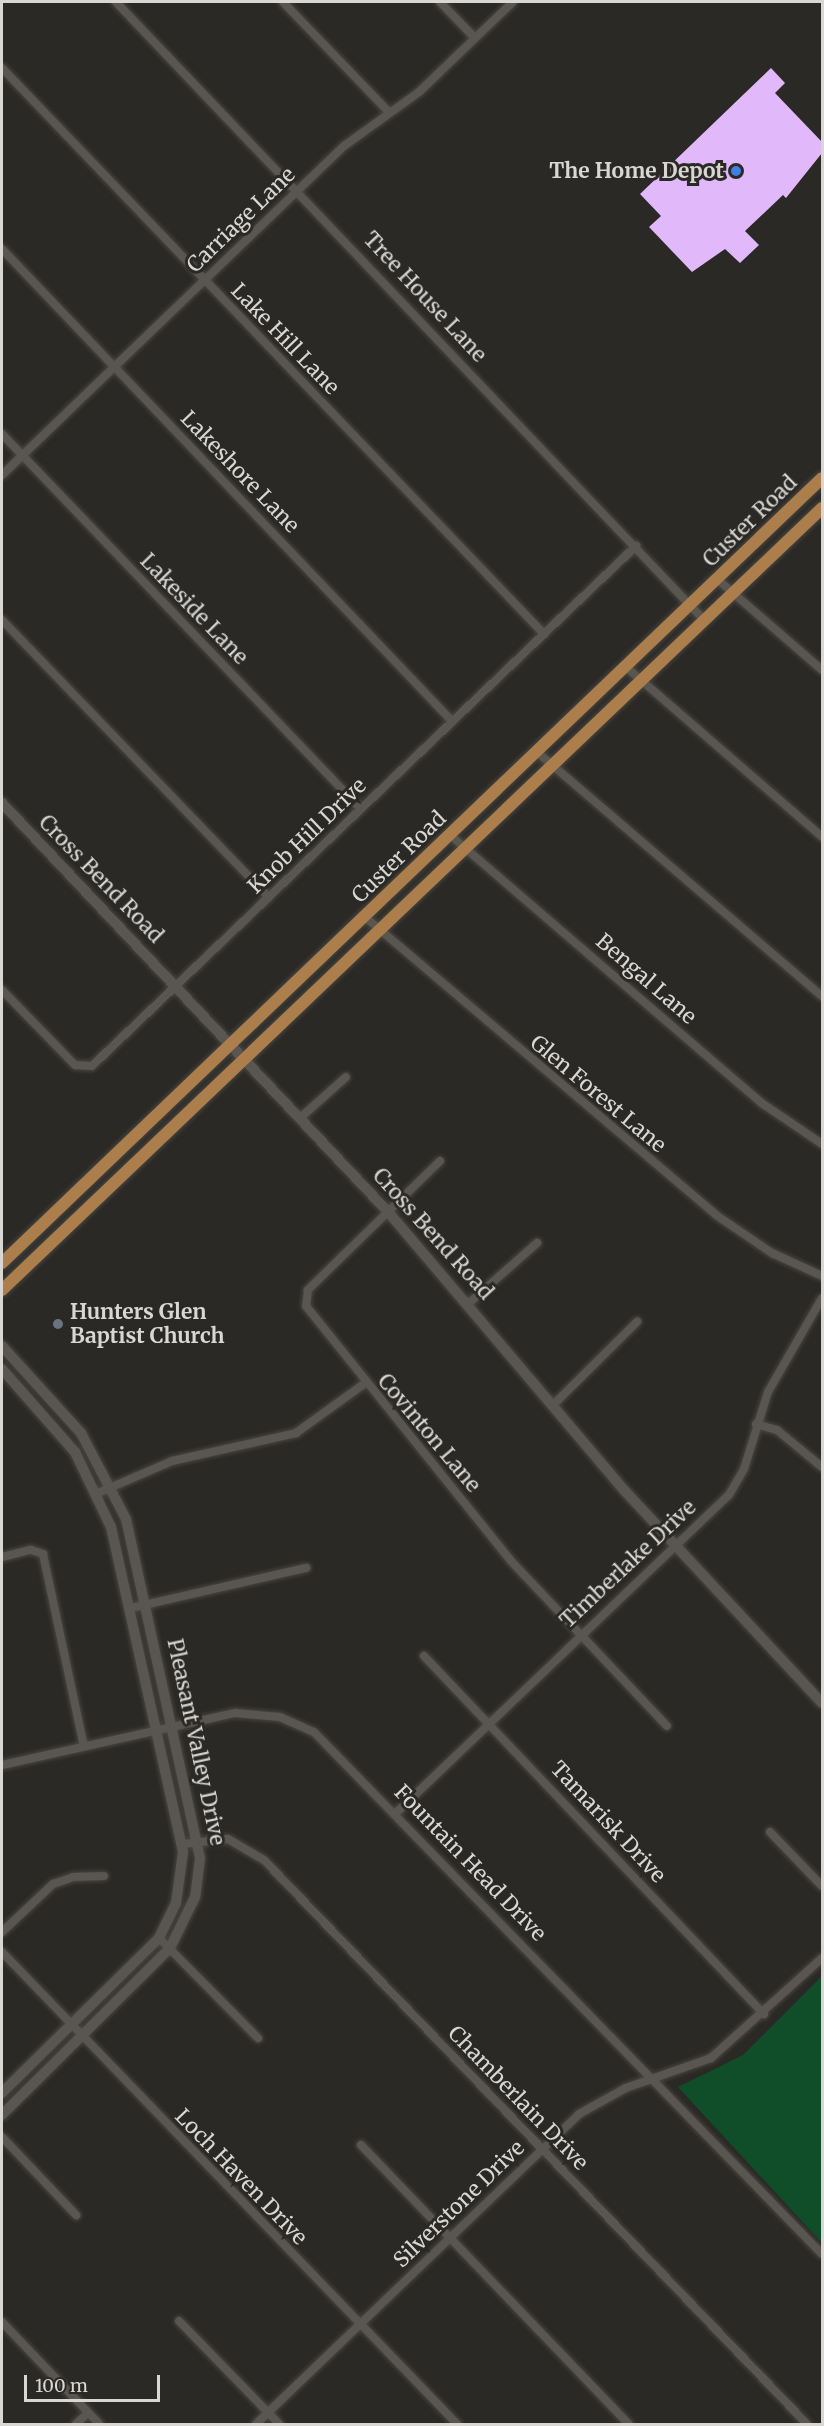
<!DOCTYPE html>
<style>
body{margin:0}
#map{position:relative;width:824px;height:2426px;overflow:hidden;background:#2b2925;font-family:Merriweather,serif}
div>[style]{position:absolute}
.green>*{inset:0;background:#0f4e29}
.building>*{inset:0;background:#e1b9fb}
.roads{filter:drop-shadow(0 0 2px #474541) drop-shadow(0 0 2px #474541)}
.street>*{height:8px;margin:-4px;padding:0 4px;transform-origin:4px;border-radius:4px;background:#595651}
.secondary>*{height:10px;margin:-5px;padding:0 5px;transform-origin:5px;border-radius:5px;background:#595651}
.primary>*{height:12px;margin:-6px;padding:0 6px;transform-origin:6px;border-radius:6px;background:#ab7e4c}
.dots>*{width:16px;height:16px;translate:-50% -50%;box-sizing:border-box;border:3px solid #2b2925;border-radius:50%}
span{translate:-50% -50%;white-space:nowrap;text-align:center;line-height:1.15;-webkit-text-stroke:6px #2b2925;paint-order:stroke}
.poi-label{font-size:21px;color:#d8d7d4;font-weight:700}
.right{translate:-100% -50%;text-align:right}
.left{translate:0 -50%;text-align:left}
.street-label{font-size:21px;color:#d8d7d4}
.frame{position:absolute;inset:0;border:3px solid #d8d7d4;pointer-events:none}
.scale{position:absolute;left:24px;top:2375px;width:136px;height:27px;box-sizing:border-box;border:3px solid #d8d7d4;border-top:0;padding-left:8px;font-size:18px;line-height:21px;white-space:nowrap;color:#d8d7d4;-webkit-text-stroke:4px #2b2925;paint-order:stroke}
</style>
<div id="map">
<div class="green">
<div style="clip-path:polygon(822px 1976px,822px 2243px,678px 2087px,743px 2055px)"></div>
</div>
<div class="building">
<div style="clip-path:polygon(771px 68px,785px 83px,775px 93px,822px 142px,822px 153px,786px 198px,783px 195px,745px 231px,759px 245px,740px 263px,725px 249px,692px 272px,649px 227px,661px 216px,640px 194px)"></div>
</div>
<div class="roads">
<div class="street">
<div style="left:116px;top:2px;width:853px;rotate:46.42deg"></div>
<div style="left:283px;top:2px;width:153px;rotate:46.1deg"></div>
<div style="left:440px;top:2px;width:50px;rotate:45.8deg"></div>
<div style="left:2px;top:68px;width:784px;rotate:46.24deg"></div>
<div style="left:2px;top:249px;width:652px;rotate:46.37deg"></div>
<div style="left:2px;top:434px;width:519px;rotate:46.25deg"></div>
<div style="left:2px;top:475px;width:475px;rotate:-43.9deg"></div>
<div style="left:344px;top:146px;width:92px;rotate:-35.8deg"></div>
<div style="left:419px;top:92px;width:130px;rotate:-43.8deg"></div>
<div style="left:717px;top:579px;width:139px;rotate:40.9deg"></div>
<div style="left:2px;top:620px;width:385px;rotate:46.1deg"></div>
<div style="left:626px;top:667px;width:259px;rotate:40.9deg"></div>
<div style="left:537px;top:752px;width:375px;rotate:40.6deg"></div>
<div style="left:450px;top:835px;width:413px;rotate:40.7deg"></div>
<div style="left:763px;top:1104px;width:71px;rotate:34.1deg"></div>
<div style="left:365px;top:917px;width:460px;rotate:40.3deg"></div>
<div style="left:716px;top:1215px;width:68px;rotate:34.2deg"></div>
<div style="left:772px;top:1253px;width:55px;rotate:24.7deg"></div>
<div style="left:2px;top:990px;width:105px;rotate:45.8deg"></div>
<div style="left:75px;top:1065px;width:17px;rotate:3deg"></div>
<div style="left:92px;top:1066px;width:753px;rotate:-43.71deg"></div>
<div style="left:301px;top:1117px;width:60px;rotate:-41.6deg"></div>
<div style="left:440px;top:1161px;width:185px;rotate:135.7deg"></div>
<div style="left:308px;top:1290px;width:16px;rotate:97deg"></div>
<div style="left:306px;top:1306px;width:327px;rotate:51.2deg"></div>
<div style="left:511px;top:1561px;width:227px;rotate:46.6deg"></div>
<div style="left:469px;top:1303px;width:91px;rotate:-41.4deg"></div>
<div style="left:552px;top:1406px;width:120px;rotate:-44.7deg"></div>
<div style="left:756px;top:1424px;width:22px;rotate:16deg"></div>
<div style="left:777px;top:1430px;width:58px;rotate:39.4deg"></div>
<div style="left:98px;top:1493px;width:81px;rotate:-23.4deg"></div>
<div style="left:172px;top:1461px;width:127px;rotate:-12.7deg"></div>
<div style="left:296px;top:1433px;width:84px;rotate:-35.8deg"></div>
<div style="left:2px;top:1557px;width:30px;rotate:-14deg"></div>
<div style="left:31px;top:1550px;width:13px;rotate:18deg"></div>
<div style="left:43px;top:1554px;width:197px;rotate:78deg"></div>
<div style="left:131px;top:1608px;width:180px;rotate:-12.9deg"></div>
<div style="left:424px;top:1656px;width:494px;rotate:46.5deg"></div>
<div style="left:2px;top:1765px;width:239px;rotate:-12.6deg"></div>
<div style="left:235px;top:1713px;width:45px;rotate:5.1deg"></div>
<div style="left:280px;top:1717px;width:37px;rotate:24deg"></div>
<div style="left:314px;top:1732px;width:728px;rotate:45.78deg"></div>
<div style="left:396px;top:1813px;width:460px;rotate:-43.7deg"></div>
<div style="left:729px;top:1495px;width:30px;rotate:-60deg"></div>
<div style="left:744px;top:1469px;width:81px;rotate:-72.7deg"></div>
<div style="left:768px;top:1392px;width:108px;rotate:-60.1deg"></div>
<div style="left:770px;top:1832px;width:75px;rotate:46.1deg"></div>
<div style="left:183px;top:1844px;width:45px;rotate:-6.3deg"></div>
<div style="left:228px;top:1839px;width:42px;rotate:30.3deg"></div>
<div style="left:264px;top:1860px;width:783px;rotate:46.09deg"></div>
<div style="left:2px;top:1932px;width:70px;rotate:-43.3deg"></div>
<div style="left:53px;top:1884px;width:21px;rotate:-19deg"></div>
<div style="left:73px;top:1877px;width:31px;rotate:-2deg"></div>
<div style="left:159px;top:1938px;width:141px;rotate:45.3deg"></div>
<div style="left:2px;top:1952px;width:656px;rotate:46.05deg"></div>
<div style="left:2px;top:2137px;width:108px;rotate:46.5deg"></div>
<div style="left:361px;top:2145px;width:387px;rotate:46.2deg"></div>
<div style="left:179px;top:2321px;width:144px;rotate:45.8deg"></div>
<div style="left:2px;top:2322px;width:141px;rotate:46.4deg"></div>
<div style="left:76px;top:2424px;width:16px;rotate:-43deg"></div>
<div style="left:256px;top:2424px;width:448px;rotate:-43.8deg"></div>
<div style="left:579px;top:2114px;width:54px;rotate:-29deg"></div>
<div style="left:626px;top:2088px;width:90px;rotate:-19.4deg"></div>
<div style="left:711px;top:2058px;width:149px;rotate:-42deg"></div>
</div>
<div class="secondary">
<div style="left:2px;top:803px;width:565px;rotate:46.65deg"></div>
<div style="left:390px;top:1214px;width:363px;rotate:49.7deg"></div>
<div style="left:625px;top:1491px;width:289px;rotate:47.1deg"></div>
<div style="left:2px;top:1346px;width:118px;rotate:47.8deg"></div>
<div style="left:81px;top:1433px;width:97px;rotate:62.4deg"></div>
<div style="left:126px;top:1519px;width:347px;rotate:77.7deg"></div>
<div style="left:200px;top:1858px;width:39px;rotate:97deg"></div>
<div style="left:195px;top:1897px;width:57px;rotate:116.1deg"></div>
<div style="left:170px;top:1948px;width:237px;rotate:135.2deg"></div>
<div style="left:2px;top:1369px;width:111px;rotate:48.7deg"></div>
<div style="left:75px;top:1452px;width:83px;rotate:64.4deg"></div>
<div style="left:111px;top:1527px;width:333px;rotate:77.5deg"></div>
<div style="left:183px;top:1852px;width:51px;rotate:97.8deg"></div>
<div style="left:176px;top:1903px;width:39px;rotate:116deg"></div>
<div style="left:159px;top:1938px;width:221px;rotate:135.4deg"></div>
</div>
<div class="primary">
<div style="left:2px;top:1263px;width:1135px;rotate:-43.75deg"></div>
<div style="left:2px;top:1290px;width:1133px;rotate:-43.64deg"></div>
</div>
</div>
<div class="dots">
<div style="left:736px;top:171px;background:#3f7fe0"></div>
<div style="left:58px;top:1324px;background:#6b7280"></div>
</div>
<div class="poi-label">
<span class="right" style="left:724px;top:171px">The Home Depot</span>
<span class="left" style="left:70px;top:1324px">Hunters Glen<br>Baptist Church</span>
</div>
<div class="street-label">
<span style="left:241px;top:220px;rotate:-44deg">Carriage Lane</span>
<span style="left:425px;top:297px;rotate:47deg">Tree House Lane</span>
<span style="left:285px;top:339px;rotate:46deg">Lake Hill Lane</span>
<span style="left:240px;top:472px;rotate:46deg">Lakeshore Lane</span>
<span style="left:750px;top:521px;rotate:-44deg">Custer Road</span>
<span style="left:194px;top:609px;rotate:46deg">Lakeside Lane</span>
<span style="left:307px;top:836px;rotate:-44deg">Knob Hill Drive</span>
<span style="left:399px;top:857px;rotate:-44deg">Custer Road</span>
<span style="left:101px;top:879px;rotate:46deg">Cross Bend Road</span>
<span style="left:646px;top:979px;rotate:41deg">Bengal Lane</span>
<span style="left:598px;top:1094px;rotate:40deg">Glen Forest Lane</span>
<span style="left:433px;top:1234px;rotate:48deg">Cross Bend Road</span>
<span style="left:429px;top:1433px;rotate:50deg">Covinton Lane</span>
<span style="left:628px;top:1564px;rotate:-43deg">Timberlake Drive</span>
<span style="left:196px;top:1742px;rotate:78deg">Pleasant Valley Drive</span>
<span style="left:608px;top:1822px;rotate:47deg">Tamarisk Drive</span>
<span style="left:470px;top:1863px;rotate:46deg">Fountain Head Drive</span>
<span style="left:518px;top:2098px;rotate:46deg">Chamberlain Drive</span>
<span style="left:241px;top:2177px;rotate:46deg">Loch Haven Drive</span>
<span style="left:459px;top:2204px;rotate:-44deg">Silverstone Drive</span>
</div>
<div class="frame"></div>
<div class="scale">100 m</div>
</div>
